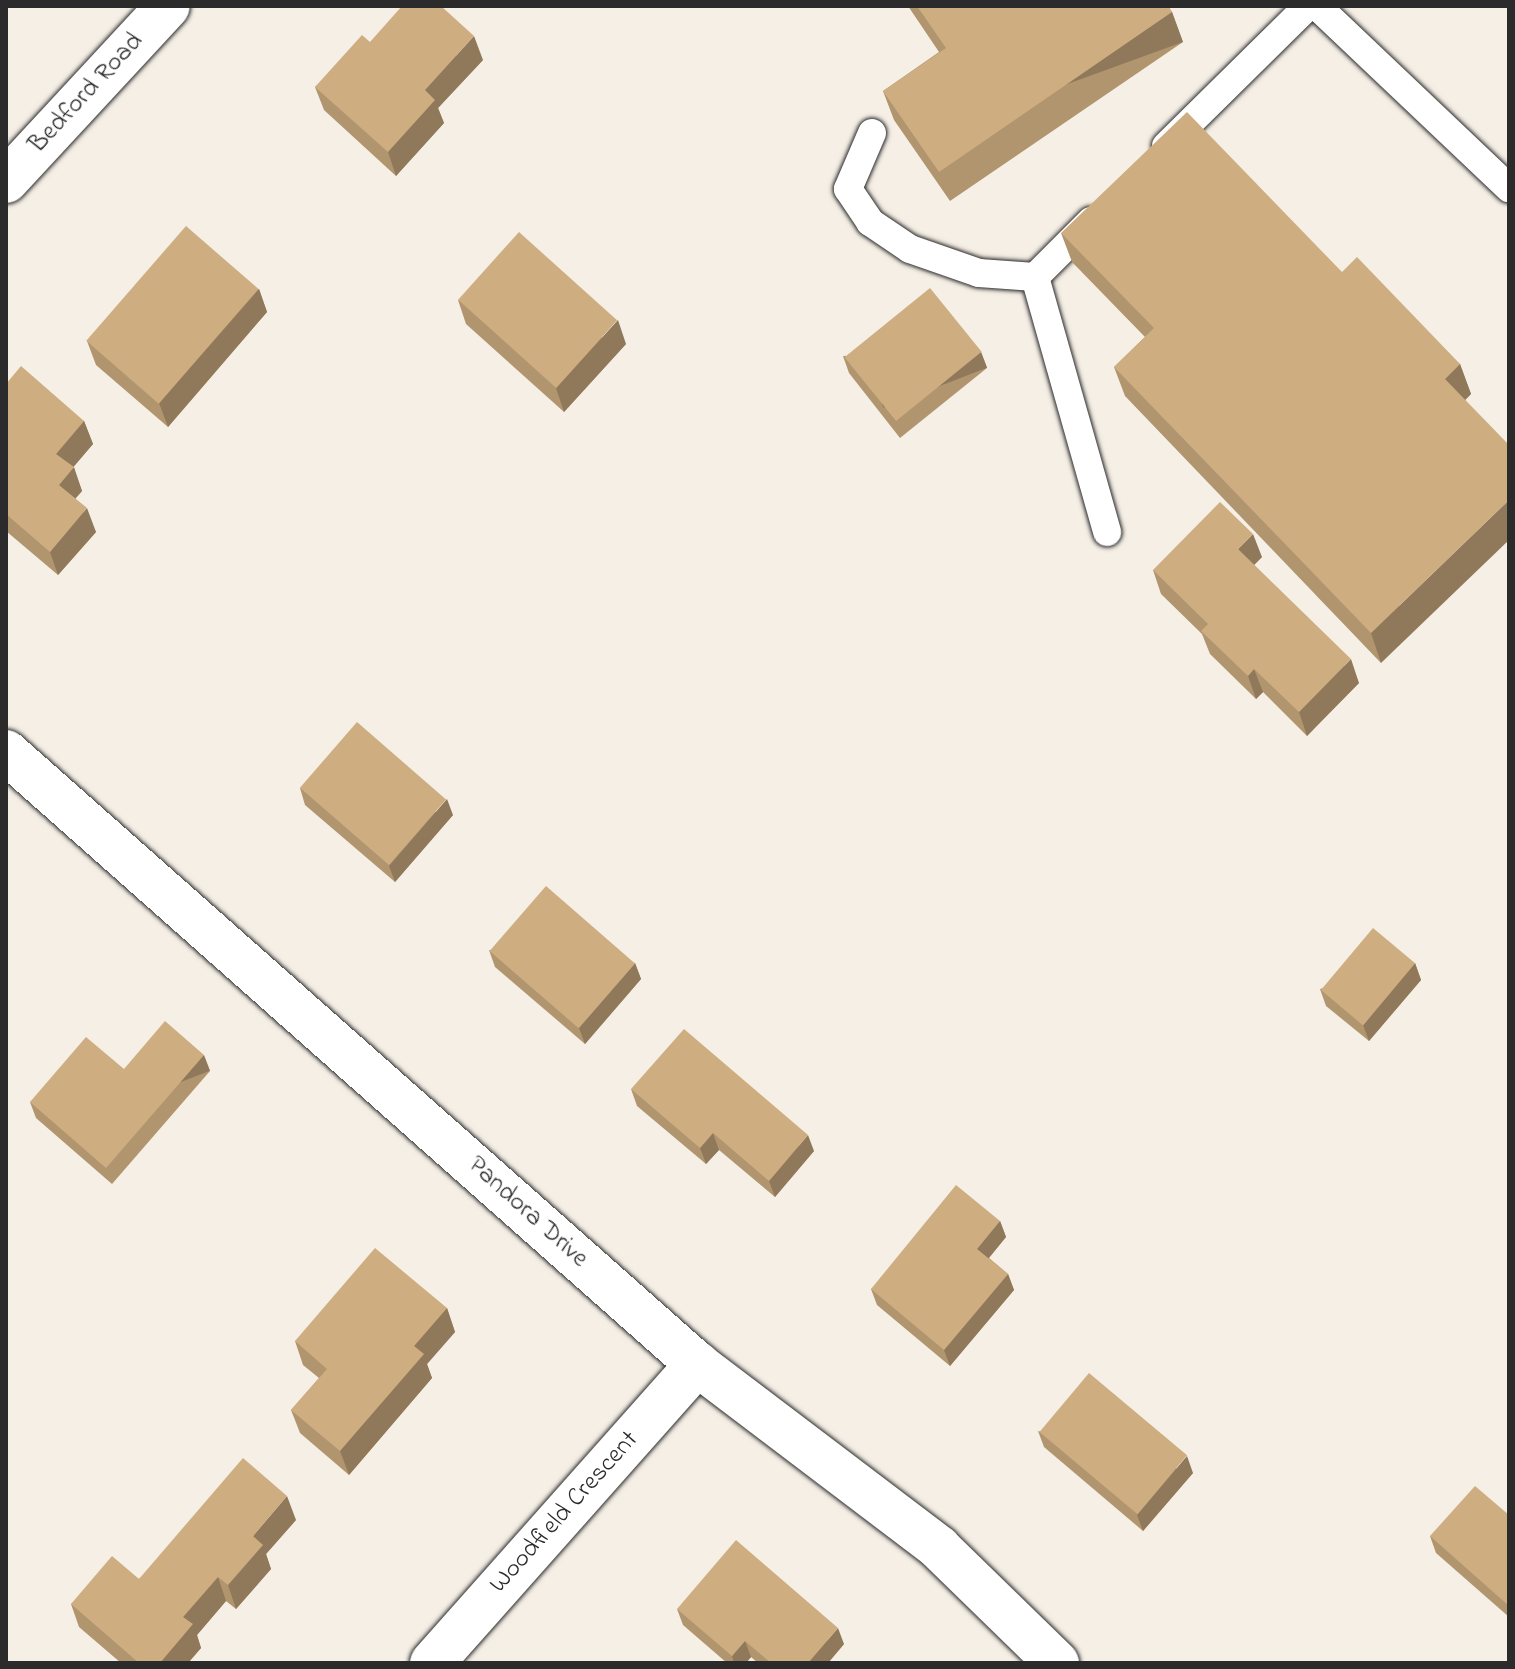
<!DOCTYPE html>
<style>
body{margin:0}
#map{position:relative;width:1515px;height:1669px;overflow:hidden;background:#f5efe6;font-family:"Indie Flower",sans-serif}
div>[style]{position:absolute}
.roads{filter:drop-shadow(0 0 2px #2b2b2b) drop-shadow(0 0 2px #2b2b2b)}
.lane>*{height:28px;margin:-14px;padding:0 14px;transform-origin:14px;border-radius:14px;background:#fff}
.street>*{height:44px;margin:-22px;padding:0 22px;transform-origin:22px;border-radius:22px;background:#fff}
.wall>*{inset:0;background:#b1956f}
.shaded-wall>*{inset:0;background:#90795a;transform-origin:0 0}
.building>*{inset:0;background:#cead81;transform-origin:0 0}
span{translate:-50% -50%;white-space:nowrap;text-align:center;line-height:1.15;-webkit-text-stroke:7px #fff;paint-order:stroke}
.street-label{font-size:26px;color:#2b2b2b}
.frame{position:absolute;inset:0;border:8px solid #2b2b2b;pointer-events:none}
</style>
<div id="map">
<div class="roads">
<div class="lane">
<div style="left:1317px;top:6px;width:265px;rotate:43.5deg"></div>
<div style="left:872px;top:133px;width:61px;rotate:113.2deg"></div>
<div style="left:848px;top:189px;width:40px;rotate:56deg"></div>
<div style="left:870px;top:222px;width:48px;rotate:34deg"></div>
<div style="left:910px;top:249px;width:73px;rotate:19.2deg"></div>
<div style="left:979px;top:273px;width:56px;rotate:4.1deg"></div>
<div style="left:1166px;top:146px;width:199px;rotate:-44.6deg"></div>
<div style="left:1091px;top:221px;width:79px;rotate:135deg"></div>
<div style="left:1035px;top:277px;width:265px;rotate:74.2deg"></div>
</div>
<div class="street">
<div style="left:6px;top:181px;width:238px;rotate:-47.2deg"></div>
<div style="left:6px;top:752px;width:923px;rotate:41.53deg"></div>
<div style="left:697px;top:1364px;width:304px;rotate:37.2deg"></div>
<div style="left:939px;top:1548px;width:165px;rotate:44.3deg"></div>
<div style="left:432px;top:1663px;width:400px;rotate:-48.4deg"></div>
</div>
</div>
<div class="wall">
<div style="clip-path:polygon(908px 6px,1168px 6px,1172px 12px,1183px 42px,950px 201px,894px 120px,883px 91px,939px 52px)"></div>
<div style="clip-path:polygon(370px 42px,483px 60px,438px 108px,444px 123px,396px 176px,324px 110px,315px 87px)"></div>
<div style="clip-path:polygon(1061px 233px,1342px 272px,1460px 364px,1471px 394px,1465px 400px,1381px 663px,1125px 396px,1114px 367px,1145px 337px,1072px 262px)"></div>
<div style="clip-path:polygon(259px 289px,267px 312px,168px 427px,96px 365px,87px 341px)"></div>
<div style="clip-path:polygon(458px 300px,626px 344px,564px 412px,466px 324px)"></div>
<div style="clip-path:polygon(981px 352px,987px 368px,900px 438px,849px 373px,843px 356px)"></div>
<div style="clip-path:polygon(6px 384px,84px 421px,93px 444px,73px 467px,82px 491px,75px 499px,96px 532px,58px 575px,6px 531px)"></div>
<div style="clip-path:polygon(1262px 557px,1254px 565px,1359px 683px,1307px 736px,1263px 692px,1256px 699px,1210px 654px,1202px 634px,1161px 594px,1153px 570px)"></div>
<div style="clip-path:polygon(300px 788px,453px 815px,395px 882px,305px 805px)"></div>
<div style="clip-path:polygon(489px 950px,635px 963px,641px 979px,585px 1044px,495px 967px)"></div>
<div style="clip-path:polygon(1415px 963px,1421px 980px,1369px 1041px,1326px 1006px,1320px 989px)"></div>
<div style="clip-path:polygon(124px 1069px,210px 1071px,112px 1184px,36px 1118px,30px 1102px)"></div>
<div style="clip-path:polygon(631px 1089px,814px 1151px,775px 1197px,719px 1150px,706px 1164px,637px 1106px)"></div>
<div style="clip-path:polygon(1000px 1221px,1006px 1237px,989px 1258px,1008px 1274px,1014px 1290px,950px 1366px,877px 1305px,871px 1289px)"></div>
<div style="clip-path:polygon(447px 1308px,455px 1332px,427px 1364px,432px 1378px,349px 1475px,300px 1433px,291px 1410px,319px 1378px,303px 1365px,295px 1341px)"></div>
<div style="clip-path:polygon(1038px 1431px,1193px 1473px,1143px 1531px,1044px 1447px)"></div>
<div style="clip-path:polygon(1509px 1515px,1509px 1617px,1436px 1553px,1430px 1536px)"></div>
<div style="clip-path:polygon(296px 1520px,266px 1554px,271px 1569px,236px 1609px,226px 1601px,197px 1635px,201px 1648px,188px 1663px,121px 1663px,79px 1627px,71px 1604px)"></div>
<div style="clip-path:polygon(677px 1609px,844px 1644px,828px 1663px,758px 1663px,751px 1657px,746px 1663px,727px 1663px,683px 1625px)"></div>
</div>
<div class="shaded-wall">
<div style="left:1172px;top:12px;width:32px;height:283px;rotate:70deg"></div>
<div style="clip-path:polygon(474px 36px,483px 60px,438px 108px,444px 123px,396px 176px,388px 152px,425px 90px)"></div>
<div style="clip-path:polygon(259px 289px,267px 312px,168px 427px,159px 403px)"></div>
<div style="clip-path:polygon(618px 320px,626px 344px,564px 412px,556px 388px)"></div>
<div style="left:981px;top:352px;width:17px;height:111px;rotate:69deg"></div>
<div style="clip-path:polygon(1460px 364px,1471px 394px,1456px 409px,1445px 379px)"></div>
<div style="clip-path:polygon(84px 421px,93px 444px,65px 477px,56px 454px)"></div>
<div style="clip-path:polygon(74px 467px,82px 491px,67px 508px,59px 485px)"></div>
<div style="clip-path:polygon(1509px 500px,1509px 540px,1381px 663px,1371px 633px)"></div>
<div style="clip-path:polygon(87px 508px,96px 532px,58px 575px,50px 552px)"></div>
<div style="clip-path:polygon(1253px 534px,1262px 557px,1246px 573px,1238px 549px)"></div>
<div style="clip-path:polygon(1351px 659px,1359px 683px,1307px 736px,1299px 712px)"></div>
<div style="clip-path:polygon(1254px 669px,1263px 692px,1256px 699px,1248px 676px)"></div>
<div style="clip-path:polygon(447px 799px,453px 815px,395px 882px,389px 866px)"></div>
<div style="clip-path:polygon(635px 963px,641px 979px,585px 1044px,579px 1028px)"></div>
<div style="clip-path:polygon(1415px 963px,1421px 980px,1369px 1041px,1363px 1025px)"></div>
<div style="left:204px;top:1055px;width:17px;height:150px;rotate:69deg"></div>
<div style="clip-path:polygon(713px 1133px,719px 1150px,706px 1164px,700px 1148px)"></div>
<div style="clip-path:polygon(808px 1135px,814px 1151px,775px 1197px,769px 1181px)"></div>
<div style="clip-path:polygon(1000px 1221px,1006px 1237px,983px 1265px,977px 1249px)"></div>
<div style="clip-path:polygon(1008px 1274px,1014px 1290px,950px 1366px,944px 1350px)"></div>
<div style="clip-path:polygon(447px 1308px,455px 1332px,427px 1364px,432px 1378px,349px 1475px,340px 1451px,414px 1346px)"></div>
<div style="clip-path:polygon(1187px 1456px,1193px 1473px,1143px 1531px,1137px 1515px)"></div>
<div style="clip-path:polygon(287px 1496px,296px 1520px,266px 1554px,271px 1569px,236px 1609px,228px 1585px,253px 1536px)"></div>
<div style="clip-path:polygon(218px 1577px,226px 1601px,197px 1635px,201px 1648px,188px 1663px,160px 1663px,183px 1617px)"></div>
<div style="clip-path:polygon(838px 1628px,844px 1644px,828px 1663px,808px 1663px)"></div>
<div style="clip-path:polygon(745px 1641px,751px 1657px,746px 1663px,734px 1663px,732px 1656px)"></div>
</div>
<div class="building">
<div style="clip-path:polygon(402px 6px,441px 6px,474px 36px,425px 90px,435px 100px,388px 152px,315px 87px,362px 35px,370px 42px)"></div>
<div style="clip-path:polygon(917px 6px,1168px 6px,1172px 12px,939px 172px,883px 91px,946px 48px)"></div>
<div style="clip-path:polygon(1187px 112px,1342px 272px,1357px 257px,1460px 364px,1445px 379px,1509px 445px,1509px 500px,1371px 633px,1114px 367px,1154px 328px,1061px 233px)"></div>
<div style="left:186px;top:226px;width:96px;height:152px;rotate:41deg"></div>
<div style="left:519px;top:232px;width:132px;height:91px;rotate:42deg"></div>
<div style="left:930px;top:288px;width:82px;height:110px;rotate:51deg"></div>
<div style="clip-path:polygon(21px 366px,84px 421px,56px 454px,74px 467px,59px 485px,87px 508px,50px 552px,6px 514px,6px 384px)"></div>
<div style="clip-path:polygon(1220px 502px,1253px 534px,1238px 549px,1351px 659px,1299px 712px,1254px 669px,1248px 676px,1201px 631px,1208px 624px,1153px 570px)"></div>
<div style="left:357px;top:722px;width:118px;height:87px;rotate:41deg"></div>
<div style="left:546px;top:886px;width:118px;height:86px;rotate:41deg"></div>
<div style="left:1373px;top:928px;width:55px;height:81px;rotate:40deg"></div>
<div style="clip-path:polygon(165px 1021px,204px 1055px,106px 1168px,30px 1102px,86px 1037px,124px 1069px)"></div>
<div style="clip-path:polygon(684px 1029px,808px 1135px,769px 1181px,713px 1133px,700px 1148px,631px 1089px)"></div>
<div style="clip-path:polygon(956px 1185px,1000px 1221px,977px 1249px,1008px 1274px,944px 1350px,871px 1289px)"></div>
<div style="clip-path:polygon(375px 1248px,447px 1308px,414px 1346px,424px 1354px,340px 1451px,291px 1410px,327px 1369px,295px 1341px)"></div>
<div style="left:1089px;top:1373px;width:128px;height:77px;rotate:40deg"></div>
<div style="clip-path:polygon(243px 1458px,287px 1496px,253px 1536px,263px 1545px,228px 1585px,218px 1577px,183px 1617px,193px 1624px,160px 1663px,139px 1663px,71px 1604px,112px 1556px,139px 1579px)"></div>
<div style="clip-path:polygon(1475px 1486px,1509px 1515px,1509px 1606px,1430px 1536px)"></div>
<div style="clip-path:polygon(736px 1540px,838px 1628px,808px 1663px,771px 1663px,745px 1641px,732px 1656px,677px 1609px)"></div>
</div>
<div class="street-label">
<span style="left:87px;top:94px;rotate:-47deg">Bedford Road</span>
<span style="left:527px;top:1213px;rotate:42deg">Pandora Drive</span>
<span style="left:565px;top:1513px;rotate:-48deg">Woodfield Crescent</span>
</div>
<div class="frame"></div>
</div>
